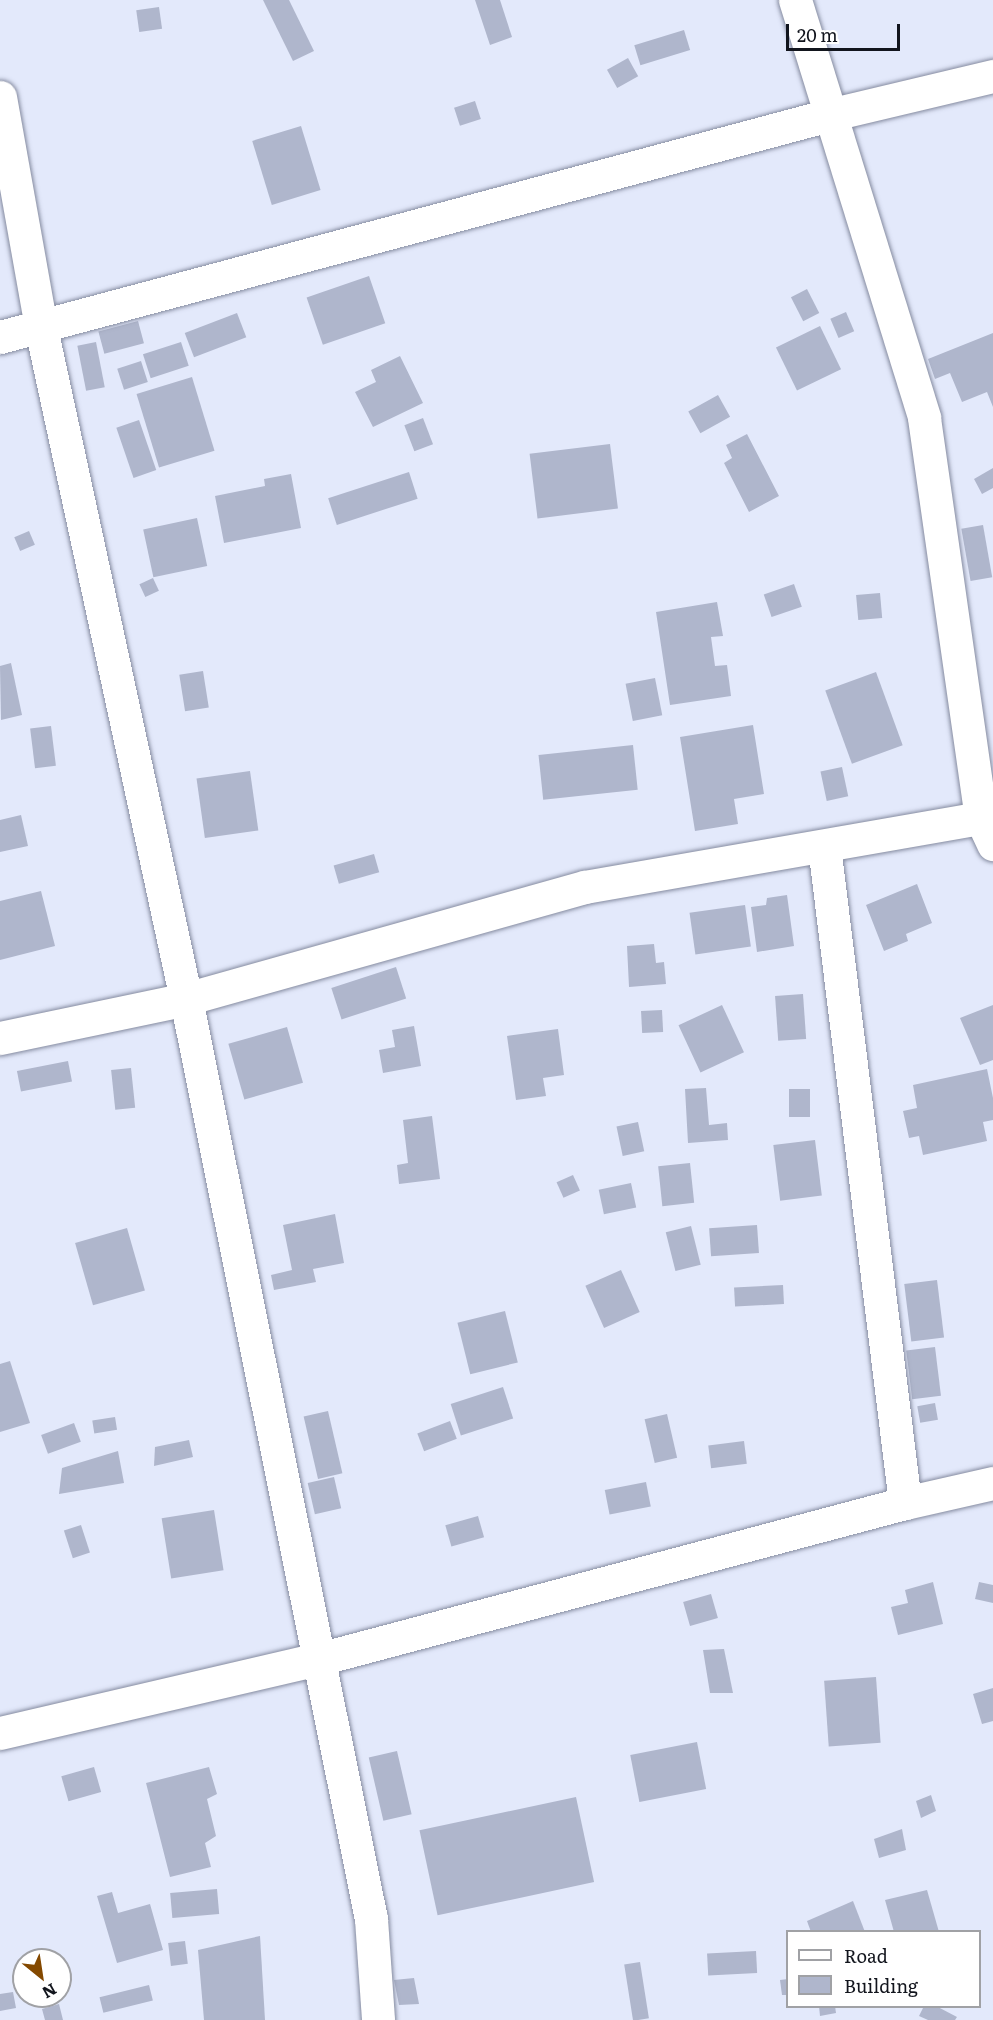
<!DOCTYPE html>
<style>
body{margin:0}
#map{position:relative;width:993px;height:2020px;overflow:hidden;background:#e3e9fb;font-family:Literata,serif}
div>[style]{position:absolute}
.building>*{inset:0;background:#afb6cc;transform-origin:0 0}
.roads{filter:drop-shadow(0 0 2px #858ba0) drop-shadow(0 0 2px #858ba0)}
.minor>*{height:33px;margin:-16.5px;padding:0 16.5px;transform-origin:16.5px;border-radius:16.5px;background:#fff}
span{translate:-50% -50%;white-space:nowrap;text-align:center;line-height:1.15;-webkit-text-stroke:5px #fff;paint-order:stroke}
.legend{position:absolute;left:786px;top:1930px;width:195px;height:78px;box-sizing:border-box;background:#fff;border:2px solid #a0a1a5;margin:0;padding:8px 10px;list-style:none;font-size:18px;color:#12151d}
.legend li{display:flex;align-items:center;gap:12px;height:30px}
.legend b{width:30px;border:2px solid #a0a1a5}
.north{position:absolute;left:12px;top:1948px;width:60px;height:60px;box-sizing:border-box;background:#fff;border:2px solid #a0a1a5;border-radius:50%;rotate:150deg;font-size:16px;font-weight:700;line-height:24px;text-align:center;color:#12151d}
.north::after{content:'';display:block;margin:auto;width:21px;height:27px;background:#844900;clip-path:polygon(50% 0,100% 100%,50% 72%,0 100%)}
.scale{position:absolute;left:786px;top:24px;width:114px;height:27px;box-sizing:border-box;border:3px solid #12151d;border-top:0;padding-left:8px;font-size:18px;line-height:21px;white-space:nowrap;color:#12151d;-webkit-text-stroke:4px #fff;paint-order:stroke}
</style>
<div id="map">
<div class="building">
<div style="clip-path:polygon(263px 0,289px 0,314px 51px,293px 61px)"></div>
<div style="clip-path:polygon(475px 0,500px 0,512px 37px,490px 45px)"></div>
<div style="left:159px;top:7px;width:22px;height:23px;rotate:82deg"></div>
<div style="left:684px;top:30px;width:21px;height:52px;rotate:73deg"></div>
<div style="left:628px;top:58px;width:21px;height:24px;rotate:61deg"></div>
<div style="left:475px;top:101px;width:19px;height:22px;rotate:72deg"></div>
<div style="left:301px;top:126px;width:67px;height:51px;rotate:73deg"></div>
<div style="left:369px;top:276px;width:50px;height:66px;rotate:71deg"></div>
<div style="left:807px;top:289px;width:27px;height:18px;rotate:63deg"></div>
<div style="left:846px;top:312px;width:21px;height:17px;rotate:67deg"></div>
<div style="left:237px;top:313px;width:26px;height:56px;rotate:69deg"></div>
<div style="left:138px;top:321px;width:23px;height:41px;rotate:75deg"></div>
<div style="left:820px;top:326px;width:48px;height:49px;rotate:64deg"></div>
<div style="clip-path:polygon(993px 333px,993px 407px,987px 392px,962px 402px,950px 373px,935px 379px,928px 359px)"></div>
<div style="left:96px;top:342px;width:46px;height:19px;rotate:79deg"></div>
<div style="left:181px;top:342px;width:25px;height:40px;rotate:72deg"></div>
<div style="clip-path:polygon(400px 356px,423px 403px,373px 427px,355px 392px,376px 382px,371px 370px)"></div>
<div style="left:141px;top:361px;width:22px;height:25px;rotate:72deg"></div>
<div style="left:192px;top:377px;width:77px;height:58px;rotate:73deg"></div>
<div style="left:718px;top:395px;width:25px;height:34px;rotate:61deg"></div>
<div style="left:423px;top:418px;width:28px;height:20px;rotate:69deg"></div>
<div style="left:139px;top:420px;width:53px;height:24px;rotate:71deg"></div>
<div style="clip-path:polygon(747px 434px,779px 496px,749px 512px,724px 463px,732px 458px,726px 445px)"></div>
<div style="left:610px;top:444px;width:65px;height:81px;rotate:83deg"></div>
<div style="clip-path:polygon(993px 468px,993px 488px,982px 494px,974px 479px)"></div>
<div style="left:409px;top:472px;width:28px;height:85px;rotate:72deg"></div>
<div style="clip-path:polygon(291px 474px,301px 528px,224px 543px,215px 496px,265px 486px,264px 479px)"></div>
<div style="left:197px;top:518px;width:49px;height:55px;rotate:78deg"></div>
<div style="left:983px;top:525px;width:53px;height:22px;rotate:80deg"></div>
<div style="left:29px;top:531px;width:15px;height:16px;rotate:67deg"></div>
<div style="left:153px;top:578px;width:14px;height:15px;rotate:65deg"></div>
<div style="left:794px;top:584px;width:24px;height:32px;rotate:71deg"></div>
<div style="left:880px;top:593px;width:25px;height:24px;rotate:85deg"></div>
<div style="clip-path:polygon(717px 602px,723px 636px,711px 637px,715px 666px,727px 665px,731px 696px,670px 705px,656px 612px)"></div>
<div style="clip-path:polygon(11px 663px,22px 715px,1px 720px,0 666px)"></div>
<div style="left:203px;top:671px;width:37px;height:24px;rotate:81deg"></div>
<div style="left:876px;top:672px;width:78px;height:54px;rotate:70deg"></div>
<div style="left:655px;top:678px;width:38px;height:30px;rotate:79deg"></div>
<div style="clip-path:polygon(753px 725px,764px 794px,734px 799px,738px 824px,695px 831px,680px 737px)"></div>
<div style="left:51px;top:726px;width:40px;height:21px;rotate:83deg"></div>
<div style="left:633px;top:745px;width:45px;height:95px;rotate:84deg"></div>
<div style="left:842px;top:767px;width:30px;height:22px;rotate:78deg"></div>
<div style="left:250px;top:771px;width:60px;height:54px;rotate:82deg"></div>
<div style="clip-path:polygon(21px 815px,28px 846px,0 852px,0 820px)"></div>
<div style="left:374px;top:854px;width:19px;height:42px;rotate:74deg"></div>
<div style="clip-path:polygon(917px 884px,932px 923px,906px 934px,908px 941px,884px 951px,866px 905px)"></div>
<div style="clip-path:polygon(41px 891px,55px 946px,0 960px,0 901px)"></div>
<div style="clip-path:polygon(787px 895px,794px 946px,757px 952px,751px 907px,766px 905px,767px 898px)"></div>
<div style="left:745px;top:905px;width:42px;height:56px;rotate:82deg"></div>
<div style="clip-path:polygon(654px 944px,656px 963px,664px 962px,666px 984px,629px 987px,627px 946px)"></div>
<div style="left:396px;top:967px;width:33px;height:68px;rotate:72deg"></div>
<div style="left:803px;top:994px;width:45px;height:28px;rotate:86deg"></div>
<div style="left:722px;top:1005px;width:52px;height:48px;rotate:65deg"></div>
<div style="clip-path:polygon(993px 1005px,993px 1060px,980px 1065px,960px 1018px)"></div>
<div style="left:662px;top:1010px;width:22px;height:21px;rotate:87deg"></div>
<div style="clip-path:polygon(414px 1026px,421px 1066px,383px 1073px,379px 1050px,395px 1047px,392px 1030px)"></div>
<div style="left:287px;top:1027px;width:58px;height:61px;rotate:74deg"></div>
<div style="clip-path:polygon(558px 1029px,564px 1075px,543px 1078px,546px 1096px,516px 1100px,507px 1036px)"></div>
<div style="left:68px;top:1061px;width:21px;height:52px;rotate:79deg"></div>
<div style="left:131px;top:1068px;width:40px;height:20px;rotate:84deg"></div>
<div style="clip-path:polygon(987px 1069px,993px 1098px,993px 1120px,983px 1122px,987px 1141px,923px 1155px,919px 1136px,909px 1138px,903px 1111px,917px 1108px,913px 1085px)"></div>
<div style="clip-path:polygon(706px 1088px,709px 1125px,727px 1123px,728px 1140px,688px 1143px,685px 1089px)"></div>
<div style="left:810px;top:1089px;width:28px;height:21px;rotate:90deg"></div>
<div style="clip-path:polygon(432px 1116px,440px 1179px,399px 1184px,397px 1165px,408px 1163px,403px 1120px)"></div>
<div style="left:638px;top:1122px;width:30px;height:22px;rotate:78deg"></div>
<div style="left:815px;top:1140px;width:56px;height:42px;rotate:83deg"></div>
<div style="left:690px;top:1163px;width:40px;height:32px;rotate:84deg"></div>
<div style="left:573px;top:1175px;width:17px;height:18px;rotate:66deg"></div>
<div style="left:631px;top:1183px;width:25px;height:33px;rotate:78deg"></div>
<div style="clip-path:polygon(335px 1214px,344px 1263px,313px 1269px,316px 1282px,274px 1290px,271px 1275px,292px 1270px,283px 1225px)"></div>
<div style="left:757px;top:1225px;width:28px;height:48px;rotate:86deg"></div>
<div style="left:691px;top:1226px;width:40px;height:26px;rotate:76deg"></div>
<div style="left:127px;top:1228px;width:65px;height:54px;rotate:74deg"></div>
<div style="left:621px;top:1270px;width:46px;height:39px;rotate:66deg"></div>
<div style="left:937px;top:1280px;width:58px;height:33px;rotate:83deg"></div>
<div style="left:783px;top:1285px;width:19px;height:49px;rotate:87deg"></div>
<div style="left:505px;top:1311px;width:53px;height:49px;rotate:76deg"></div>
<div style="left:935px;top:1347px;width:49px;height:29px;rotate:83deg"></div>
<div style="clip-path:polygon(10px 1361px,30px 1423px,0 1432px,0 1364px)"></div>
<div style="left:503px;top:1387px;width:33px;height:55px;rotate:72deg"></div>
<div style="left:935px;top:1403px;width:17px;height:18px;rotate:80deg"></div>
<div style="left:328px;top:1411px;width:64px;height:25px;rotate:77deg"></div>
<div style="left:667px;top:1414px;width:45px;height:23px;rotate:77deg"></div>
<div style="left:115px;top:1417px;width:13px;height:23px;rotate:81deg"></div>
<div style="left:450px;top:1421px;width:19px;height:35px;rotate:69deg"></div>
<div style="left:74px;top:1423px;width:20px;height:35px;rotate:70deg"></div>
<div style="clip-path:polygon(189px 1440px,193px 1457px,154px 1466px,155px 1447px)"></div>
<div style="left:744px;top:1441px;width:23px;height:36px;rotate:83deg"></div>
<div style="clip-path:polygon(118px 1451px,124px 1483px,59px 1494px,62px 1468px)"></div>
<div style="left:334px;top:1477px;width:32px;height:27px;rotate:77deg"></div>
<div style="left:646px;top:1482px;width:25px;height:42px;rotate:79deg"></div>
<div style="left:214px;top:1510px;width:61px;height:53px;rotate:81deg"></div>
<div style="left:478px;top:1516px;width:22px;height:34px;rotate:74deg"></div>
<div style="left:81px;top:1525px;width:29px;height:18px;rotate:72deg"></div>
<div style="clip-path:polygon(933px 1582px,943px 1624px,898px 1635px,891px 1607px,908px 1603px,905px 1590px)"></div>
<div style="clip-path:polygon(979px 1582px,993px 1585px,993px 1603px,975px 1599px)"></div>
<div style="left:711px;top:1594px;width:25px;height:29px;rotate:74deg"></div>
<div style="clip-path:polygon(724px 1649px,733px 1693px,710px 1693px,703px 1650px)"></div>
<div style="left:876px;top:1677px;width:66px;height:52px;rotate:86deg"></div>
<div style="clip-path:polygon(993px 1688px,993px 1721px,982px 1724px,973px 1694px)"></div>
<div style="left:697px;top:1742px;width:48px;height:68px;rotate:79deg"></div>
<div style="left:397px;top:1751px;width:65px;height:29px;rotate:77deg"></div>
<div style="left:94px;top:1767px;width:26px;height:34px;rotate:74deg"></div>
<div style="clip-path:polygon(209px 1767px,217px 1794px,207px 1799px,216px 1836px,205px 1843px,211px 1867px,170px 1877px,146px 1783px)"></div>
<div style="clip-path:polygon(931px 1795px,936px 1811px,921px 1818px,916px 1801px)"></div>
<div style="left:576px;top:1797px;width:87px;height:160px;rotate:78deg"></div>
<div style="clip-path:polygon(902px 1829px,906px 1850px,879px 1858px,874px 1839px)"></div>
<div style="left:217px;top:1889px;width:25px;height:47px;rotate:85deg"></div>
<div style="clip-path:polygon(927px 1890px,939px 1932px,894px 1932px,885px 1900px)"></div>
<div style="clip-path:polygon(112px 1892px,118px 1913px,150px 1904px,163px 1950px,117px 1963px,97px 1896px)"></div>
<div style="clip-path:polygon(853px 1901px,865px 1932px,811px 1932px,807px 1921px)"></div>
<div style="clip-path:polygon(260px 1936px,265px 2020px,204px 2020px,198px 1950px)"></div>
<div style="left:185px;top:1941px;width:23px;height:17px;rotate:83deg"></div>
<div style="left:756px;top:1951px;width:22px;height:49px;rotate:87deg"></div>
<div style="left:640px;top:1962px;width:57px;height:16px;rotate:81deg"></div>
<div style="clip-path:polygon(414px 1978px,419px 2004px,399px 2005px,394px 1980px)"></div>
<div style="clip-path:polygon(788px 1979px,788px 1995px,782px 1995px,780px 1980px)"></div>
<div style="left:149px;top:1985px;width:16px;height:51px;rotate:76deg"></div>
<div style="clip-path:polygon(13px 1992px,16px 2008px,0 2011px,0 1994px)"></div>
<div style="clip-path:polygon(59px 2004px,63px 2020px,45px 2020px,42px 2009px)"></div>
<div style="clip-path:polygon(819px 2006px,835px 2006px,836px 2013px,820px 2016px)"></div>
<div style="clip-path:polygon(924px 2006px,936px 2006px,957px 2017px,955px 2020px,928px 2020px,919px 2016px)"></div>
</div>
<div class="roads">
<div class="minor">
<div style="left:795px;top:0;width:437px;rotate:72.8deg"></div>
<div style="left:924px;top:418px;width:404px;rotate:81.9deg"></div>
<div style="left:981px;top:818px;width:29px;rotate:65deg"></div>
<div style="left:0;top:97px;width:235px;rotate:79.9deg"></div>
<div style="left:41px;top:328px;width:686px;rotate:77.81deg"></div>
<div style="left:186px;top:999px;width:938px;rotate:78.63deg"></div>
<div style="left:371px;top:1919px;width:101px;rotate:86deg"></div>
<div style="left:0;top:337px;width:858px;rotate:-14.99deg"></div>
<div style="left:829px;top:115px;width:169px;rotate:-13.4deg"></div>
<div style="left:824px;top:846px;width:662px;rotate:82.97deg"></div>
<div style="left:0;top:1038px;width:190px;rotate:-11.8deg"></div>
<div style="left:186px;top:999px;width:414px;rotate:-15.7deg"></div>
<div style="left:585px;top:887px;width:402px;rotate:-9.9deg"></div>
<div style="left:0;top:1733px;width:327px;rotate:-13.1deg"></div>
<div style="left:319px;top:1659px;width:606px;rotate:-14.91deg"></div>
<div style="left:905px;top:1503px;width:90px;rotate:-12.8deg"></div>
</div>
</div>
<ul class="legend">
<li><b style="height:8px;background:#fff"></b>Road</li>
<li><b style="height:16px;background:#afb6cc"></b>Building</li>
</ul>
<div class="north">N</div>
<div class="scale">20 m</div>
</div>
